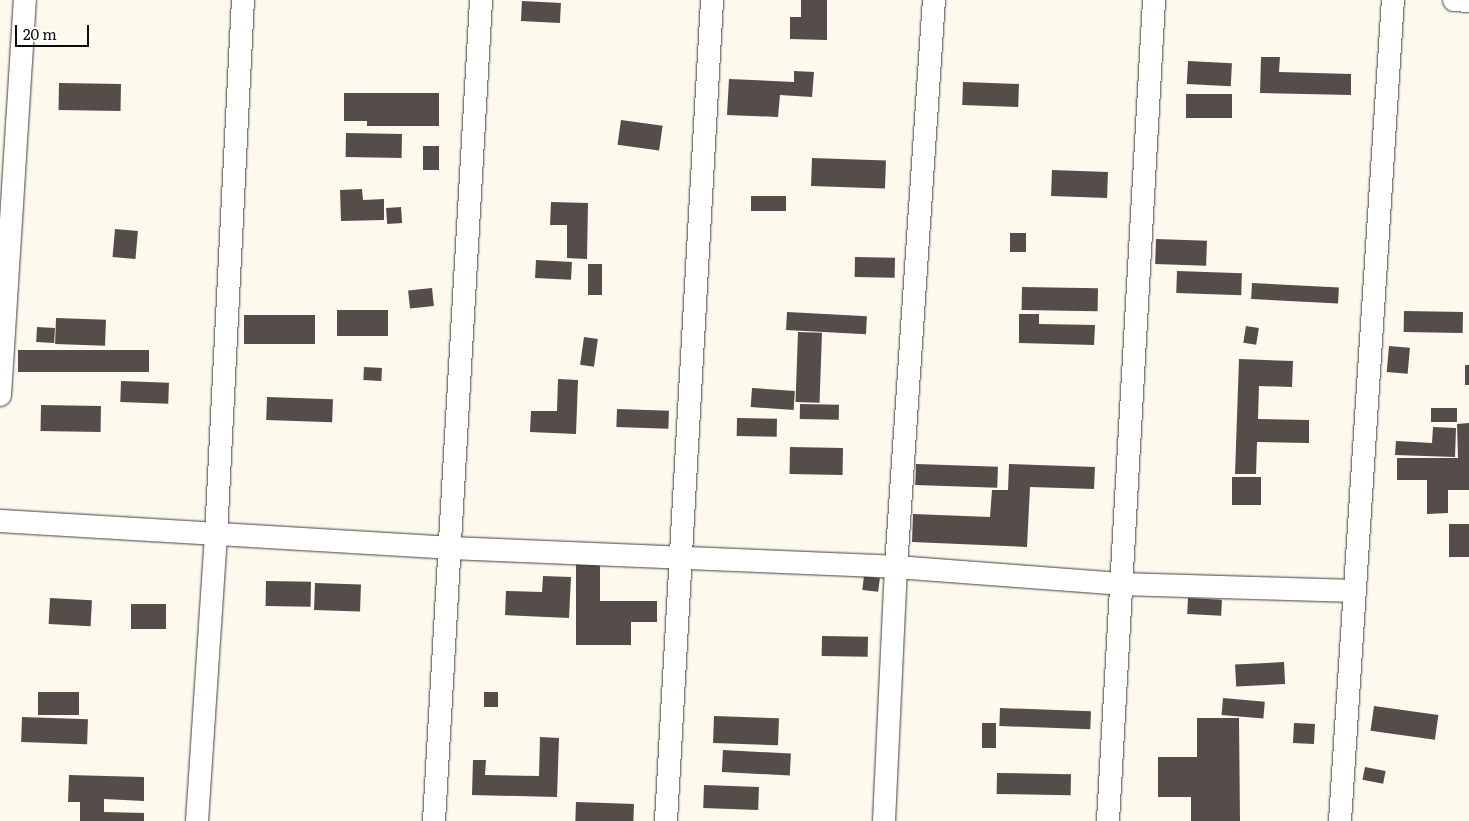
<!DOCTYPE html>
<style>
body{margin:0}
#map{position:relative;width:1469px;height:821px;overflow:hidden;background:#fdf9ed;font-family:Literata,serif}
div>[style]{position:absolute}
.building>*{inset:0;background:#544d4a;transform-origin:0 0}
.roads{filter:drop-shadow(0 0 1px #3f3f3f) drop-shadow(0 0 1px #3f3f3f)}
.street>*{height:22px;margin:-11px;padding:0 11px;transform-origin:11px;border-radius:11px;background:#fff}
span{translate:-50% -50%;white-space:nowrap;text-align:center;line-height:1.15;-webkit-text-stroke:5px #fff;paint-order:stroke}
.scale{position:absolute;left:15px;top:25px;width:74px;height:22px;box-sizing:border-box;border:2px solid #0c0c0c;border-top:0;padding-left:6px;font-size:15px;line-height:18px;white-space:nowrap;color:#0c0c0c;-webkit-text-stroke:4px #fff;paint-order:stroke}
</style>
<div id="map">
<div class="building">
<div style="clip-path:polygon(801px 0,827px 0,827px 40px,790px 39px,790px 17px,801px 17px)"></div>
<div style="left:522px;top:1px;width:39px;height:20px;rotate:3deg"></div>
<div style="clip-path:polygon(1261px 57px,1280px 57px,1279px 72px,1351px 74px,1351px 95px,1260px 93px)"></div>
<div style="left:1188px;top:61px;width:44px;height:23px;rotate:3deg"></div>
<div style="clip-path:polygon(794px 71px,814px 72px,812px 97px,780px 95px,778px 117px,727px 115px,729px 79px,794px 82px)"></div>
<div style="left:963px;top:82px;width:56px;height:23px;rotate:2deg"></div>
<div style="left:59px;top:83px;width:62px;height:27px;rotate:1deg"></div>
<div style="clip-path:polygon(344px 93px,439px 93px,439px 126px,367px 126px,367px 121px,344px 121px)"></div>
<div style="left:1232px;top:94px;width:24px;height:46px;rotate:90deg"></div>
<div style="left:621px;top:120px;width:42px;height:25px;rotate:8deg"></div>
<div style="left:346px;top:133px;width:56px;height:24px;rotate:1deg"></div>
<div style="left:423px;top:146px;width:16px;height:24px"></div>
<div style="left:812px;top:158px;width:74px;height:28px;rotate:2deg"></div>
<div style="left:1052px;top:170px;width:56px;height:26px;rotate:2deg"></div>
<div style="clip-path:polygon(362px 189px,363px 200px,384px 199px,384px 220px,341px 221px,340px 190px)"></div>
<div style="left:751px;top:196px;width:35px;height:15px"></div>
<div style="clip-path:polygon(551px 202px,588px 203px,587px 259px,567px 258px,567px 225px,550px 225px)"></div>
<div style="left:401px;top:207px;width:16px;height:15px;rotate:86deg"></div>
<div style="left:115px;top:229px;width:23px;height:28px;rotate:5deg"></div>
<div style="left:1026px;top:233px;width:19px;height:16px;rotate:90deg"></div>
<div style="left:1156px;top:239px;width:51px;height:25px;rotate:2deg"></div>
<div style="left:855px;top:257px;width:40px;height:20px;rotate:1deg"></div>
<div style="left:536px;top:260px;width:36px;height:18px;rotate:3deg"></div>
<div style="left:588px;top:264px;width:14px;height:31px"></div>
<div style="left:1177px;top:271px;width:65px;height:22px;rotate:2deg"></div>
<div style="left:1252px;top:283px;width:87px;height:16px;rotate:3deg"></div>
<div style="left:1022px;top:287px;width:76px;height:23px;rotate:1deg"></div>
<div style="left:432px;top:288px;width:18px;height:24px;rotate:84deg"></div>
<div style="left:337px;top:310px;width:51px;height:26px"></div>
<div style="left:1404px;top:311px;width:59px;height:21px;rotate:1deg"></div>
<div style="left:787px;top:312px;width:80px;height:18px;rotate:3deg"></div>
<div style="clip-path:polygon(1019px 314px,1039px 314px,1039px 324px,1095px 325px,1094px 345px,1019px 343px)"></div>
<div style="left:244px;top:315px;width:71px;height:29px"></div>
<div style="left:56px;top:318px;width:50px;height:26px;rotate:2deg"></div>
<div style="left:1246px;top:326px;width:13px;height:17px;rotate:9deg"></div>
<div style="left:37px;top:327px;width:18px;height:15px;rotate:3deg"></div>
<div style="left:798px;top:332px;width:24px;height:70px;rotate:2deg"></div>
<div style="left:584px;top:337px;width:14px;height:28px;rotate:8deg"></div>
<div style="left:1389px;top:346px;width:21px;height:26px;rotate:5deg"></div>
<div style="left:18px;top:350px;width:131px;height:22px"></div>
<div style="clip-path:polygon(1239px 359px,1293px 361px,1292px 387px,1259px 386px,1258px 419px,1309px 420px,1309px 443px,1257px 442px,1256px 474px,1235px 474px)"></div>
<div style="left:1465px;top:365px;width:4px;height:20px"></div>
<div style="left:364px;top:367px;width:18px;height:13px;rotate:3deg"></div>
<div style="clip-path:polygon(558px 379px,578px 380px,576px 434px,530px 432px,531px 411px,557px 411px)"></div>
<div style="left:121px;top:381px;width:48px;height:21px;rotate:2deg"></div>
<div style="left:752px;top:388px;width:43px;height:19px;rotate:4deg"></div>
<div style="left:267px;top:397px;width:66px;height:23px;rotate:2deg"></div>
<div style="left:800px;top:404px;width:39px;height:15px;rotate:1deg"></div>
<div style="left:41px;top:405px;width:60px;height:26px;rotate:1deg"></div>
<div style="left:1431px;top:408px;width:26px;height:14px"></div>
<div style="left:617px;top:409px;width:52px;height:18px;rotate:2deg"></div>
<div style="left:737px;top:418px;width:40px;height:18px;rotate:1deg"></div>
<div style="clip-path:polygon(1469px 423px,1469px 490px,1448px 490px,1448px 513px,1427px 514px,1427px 480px,1397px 480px,1397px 458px,1458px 458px,1457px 424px)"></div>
<div style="clip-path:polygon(1433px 427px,1456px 428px,1455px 457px,1395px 455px,1396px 441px,1432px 443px)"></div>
<div style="left:790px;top:447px;width:53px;height:27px;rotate:1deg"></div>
<div style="left:916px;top:464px;width:82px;height:21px;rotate:2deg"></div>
<div style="clip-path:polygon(1009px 464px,1095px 467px,1094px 489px,1030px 487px,1027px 547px,912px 542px,913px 514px,990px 517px,992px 490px,1008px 490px)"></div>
<div style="left:1232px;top:477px;width:29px;height:28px"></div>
<div style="left:1449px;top:524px;width:20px;height:33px"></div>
<div style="clip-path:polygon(576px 562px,600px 562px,600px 601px,657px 601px,657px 622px,631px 622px,631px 645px,576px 645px)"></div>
<div style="clip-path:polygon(543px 576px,571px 577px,569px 618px,505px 615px,506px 591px,542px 592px)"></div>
<div style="left:864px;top:576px;width:16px;height:14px;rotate:7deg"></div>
<div style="left:266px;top:581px;width:45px;height:25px;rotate:1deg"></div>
<div style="left:315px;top:583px;width:46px;height:27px;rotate:2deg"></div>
<div style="left:50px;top:598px;width:42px;height:26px;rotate:3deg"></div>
<div style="left:1188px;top:598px;width:34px;height:16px;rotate:3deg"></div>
<div style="left:131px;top:604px;width:35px;height:25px"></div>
<div style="left:822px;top:636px;width:46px;height:20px;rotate:1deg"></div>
<div style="left:1284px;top:662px;width:22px;height:49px;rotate:87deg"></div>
<div style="left:79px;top:692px;width:23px;height:41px;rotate:90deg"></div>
<div style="left:484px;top:692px;width:14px;height:15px"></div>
<div style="left:1223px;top:698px;width:42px;height:17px;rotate:5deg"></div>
<div style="left:1374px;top:706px;width:65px;height:25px;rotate:8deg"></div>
<div style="left:1000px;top:708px;width:91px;height:18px;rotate:2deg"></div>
<div style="left:714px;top:716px;width:65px;height:27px;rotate:2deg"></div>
<div style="left:22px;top:717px;width:66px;height:25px;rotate:2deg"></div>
<div style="clip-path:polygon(1197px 718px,1239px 718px,1240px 821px,1191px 821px,1191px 797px,1158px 797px,1158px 757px,1197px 757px)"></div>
<div style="left:982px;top:723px;width:14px;height:25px"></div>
<div style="left:1294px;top:723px;width:21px;height:20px;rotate:3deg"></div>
<div style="clip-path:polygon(540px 737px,559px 738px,557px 797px,472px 795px,473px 760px,486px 760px,485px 775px,539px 776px)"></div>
<div style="left:723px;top:750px;width:68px;height:22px;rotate:3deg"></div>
<div style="left:1365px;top:767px;width:21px;height:13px;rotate:11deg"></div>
<div style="left:997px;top:773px;width:74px;height:21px;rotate:1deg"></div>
<div style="clip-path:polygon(69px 775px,144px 777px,144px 801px,104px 799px,104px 812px,144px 813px,144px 821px,80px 821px,80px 802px,68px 802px)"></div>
<div style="left:704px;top:785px;width:55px;height:23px;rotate:2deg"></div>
<div style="left:576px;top:802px;width:58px;height:19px;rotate:2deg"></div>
</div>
<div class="roads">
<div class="street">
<div style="left:1454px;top:0;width:15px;rotate:4deg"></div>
<div style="left:0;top:395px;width:396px;rotate:-86.4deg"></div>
<div style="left:0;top:521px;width:451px;rotate:3.4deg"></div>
<div style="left:450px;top:548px;width:446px;rotate:2.4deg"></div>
<div style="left:896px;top:567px;width:225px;rotate:4.3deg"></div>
<div style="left:1120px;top:584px;width:235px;rotate:1.7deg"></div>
<div style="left:197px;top:821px;width:286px;rotate:-86.2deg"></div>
<div style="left:216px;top:536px;width:537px;rotate:-87.12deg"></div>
<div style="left:434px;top:821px;width:822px;rotate:-86.72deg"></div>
<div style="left:666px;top:821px;width:822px;rotate:-86.79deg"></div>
<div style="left:884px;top:821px;width:254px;rotate:-87.3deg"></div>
<div style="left:896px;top:567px;width:568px;rotate:-86.17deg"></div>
<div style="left:1108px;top:821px;width:822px;rotate:-86.79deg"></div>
<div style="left:1340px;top:821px;width:823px;rotate:-86.31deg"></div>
</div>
</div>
<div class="scale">20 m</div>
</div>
